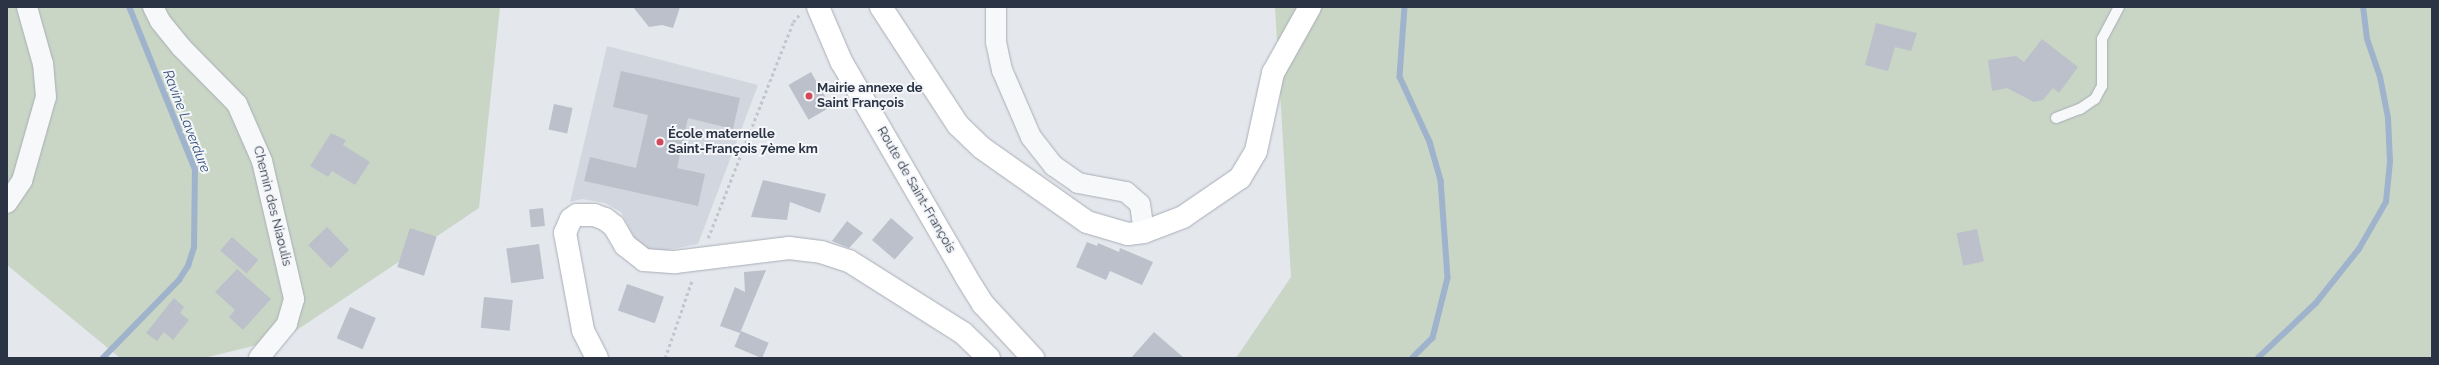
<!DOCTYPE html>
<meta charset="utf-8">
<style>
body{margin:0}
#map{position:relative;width:2439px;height:365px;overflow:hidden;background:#e4e7ec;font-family:Raleway,sans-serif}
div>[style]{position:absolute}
.built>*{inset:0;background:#d2d6de}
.green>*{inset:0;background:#c9d6c5}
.stream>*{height:5.5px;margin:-2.75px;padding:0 2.75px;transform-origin:2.75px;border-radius:2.75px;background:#9fb4cc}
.building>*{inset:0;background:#bbc0ca;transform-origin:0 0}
.path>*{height:2.5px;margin-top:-1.25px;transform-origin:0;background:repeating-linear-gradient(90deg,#c2c5cb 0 3px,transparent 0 6px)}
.roads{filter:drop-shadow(0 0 1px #a9aeb7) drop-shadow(0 0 1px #a9aeb7)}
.service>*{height:10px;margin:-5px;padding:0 5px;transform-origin:5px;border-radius:5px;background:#f7f8fa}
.minor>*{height:20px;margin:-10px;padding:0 10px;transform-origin:10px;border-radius:10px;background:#f7f8fa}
.secondary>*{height:22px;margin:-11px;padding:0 11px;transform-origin:11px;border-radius:11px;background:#fff}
.dots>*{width:11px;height:11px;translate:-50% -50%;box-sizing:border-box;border:2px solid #f4f6f9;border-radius:50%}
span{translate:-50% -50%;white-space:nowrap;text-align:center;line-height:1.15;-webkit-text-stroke:4px #f4f6f9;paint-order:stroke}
.poi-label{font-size:13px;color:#2b3445;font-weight:700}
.left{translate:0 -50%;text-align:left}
.street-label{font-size:13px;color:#2b3445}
.water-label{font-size:14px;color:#34527a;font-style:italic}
.frame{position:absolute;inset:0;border:8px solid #2b3445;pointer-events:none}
</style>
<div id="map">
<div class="built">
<div style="clip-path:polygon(607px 46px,758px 85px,698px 244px,657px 252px,641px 250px,621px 212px,605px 203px,582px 199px,570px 202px)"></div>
</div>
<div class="green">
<div style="clip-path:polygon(7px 7px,500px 7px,479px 208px,285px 338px,204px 358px,120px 358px,7px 265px)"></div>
<div style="clip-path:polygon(1275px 7px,2432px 7px,2432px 358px,1236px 358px,1291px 277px)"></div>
</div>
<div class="stream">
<div style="left:1405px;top:7px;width:70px;rotate:94.1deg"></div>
<div style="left:1400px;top:77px;width:72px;rotate:65.2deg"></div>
<div style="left:1430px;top:142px;width:40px;rotate:74deg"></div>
<div style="left:1441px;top:180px;width:98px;rotate:85.9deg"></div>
<div style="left:1448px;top:278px;width:62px;rotate:104deg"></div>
<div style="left:1433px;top:338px;width:28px;rotate:135deg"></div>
<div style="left:103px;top:358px;width:109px;rotate:-45.7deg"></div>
<div style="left:179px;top:280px;width:17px;rotate:-57deg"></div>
<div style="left:188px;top:266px;width:19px;rotate:-72deg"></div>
<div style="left:194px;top:248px;width:78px;rotate:-89.3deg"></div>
<div style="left:195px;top:170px;width:176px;rotate:-112deg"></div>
<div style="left:2258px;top:358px;width:80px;rotate:-43.5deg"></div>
<div style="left:2316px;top:303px;width:69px;rotate:-51.5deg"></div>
<div style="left:2359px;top:249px;width:54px;rotate:-60.1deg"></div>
<div style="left:2386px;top:202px;width:40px;rotate:-84.3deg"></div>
<div style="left:2390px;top:162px;width:44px;rotate:-92.6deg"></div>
<div style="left:2388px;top:118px;width:42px;rotate:-101deg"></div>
<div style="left:2380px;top:77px;width:40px;rotate:-108.9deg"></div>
<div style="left:2367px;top:39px;width:32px;rotate:-97deg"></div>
</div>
<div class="building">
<div style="clip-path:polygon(633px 7px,680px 7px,673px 28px,662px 25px,649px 27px)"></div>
<div style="clip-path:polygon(1876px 23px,1917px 33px,1911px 51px,1895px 47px,1888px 71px,1865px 65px)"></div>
<div style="clip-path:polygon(2042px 39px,2078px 67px,2059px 93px,2053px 88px,2043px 100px,2034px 102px,2007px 88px,1992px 91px,1988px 60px,2016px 56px,2024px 62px)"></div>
<div style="clip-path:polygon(621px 71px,740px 98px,733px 129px,688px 118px,677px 168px,705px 174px,698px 206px,584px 181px,590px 157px,636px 168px,648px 115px,613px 107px)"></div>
<div style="left:811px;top:72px;width:40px;height:26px;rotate:60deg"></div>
<div style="left:554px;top:104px;width:19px;height:26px;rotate:12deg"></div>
<div style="clip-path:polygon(331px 133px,346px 140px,343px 145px,370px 162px,355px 185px,332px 171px,328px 177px,310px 166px)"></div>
<div style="clip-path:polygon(763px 180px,826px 194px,820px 213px,790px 202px,787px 220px,751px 217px)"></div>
<div style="left:543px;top:208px;width:18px;height:14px;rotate:84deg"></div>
<div style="left:891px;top:218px;width:30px;height:29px;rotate:41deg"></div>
<div style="clip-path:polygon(847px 221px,863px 233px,849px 248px,832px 241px)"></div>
<div style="left:327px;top:227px;width:32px;height:26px;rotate:46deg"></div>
<div style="left:410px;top:228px;width:28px;height:41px;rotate:18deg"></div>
<div style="left:1977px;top:229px;width:33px;height:21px;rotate:78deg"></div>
<div style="left:232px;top:237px;width:35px;height:18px;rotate:41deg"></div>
<div style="clip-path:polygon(1087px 242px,1097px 246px,1098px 243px,1119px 252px,1120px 248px,1153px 262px,1142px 285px,1110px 271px,1106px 280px,1076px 267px)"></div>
<div style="left:539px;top:244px;width:35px;height:33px;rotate:82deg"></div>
<div style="clip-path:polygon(237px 269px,271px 299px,243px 330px,229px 317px,235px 310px,215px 292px)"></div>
<div style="clip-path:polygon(766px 270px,740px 333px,720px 326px,735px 287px,745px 292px,744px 272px)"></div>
<div style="left:627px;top:284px;width:39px;height:28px;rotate:19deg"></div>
<div style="left:484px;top:297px;width:29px;height:31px;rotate:6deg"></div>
<div style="clip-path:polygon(174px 298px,184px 307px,180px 313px,189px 320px,173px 340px,164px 332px,157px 341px,146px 333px)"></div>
<div style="left:350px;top:307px;width:28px;height:34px;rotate:23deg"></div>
<div style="left:741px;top:331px;width:30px;height:17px;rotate:23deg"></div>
<div style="clip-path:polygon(1154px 332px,1184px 358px,1131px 358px)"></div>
</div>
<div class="path">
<div style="left:708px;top:238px;width:232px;rotate:-68.5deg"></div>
<div style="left:793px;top:22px;width:11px;rotate:-49deg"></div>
<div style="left:665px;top:358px;width:83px;rotate:-70.9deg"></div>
</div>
<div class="roads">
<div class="service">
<div style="left:2056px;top:118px;width:26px;rotate:-21deg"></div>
<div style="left:2080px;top:109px;width:18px;rotate:-34deg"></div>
<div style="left:2095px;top:99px;width:15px;rotate:-62deg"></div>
<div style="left:2102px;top:86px;width:47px;rotate:-90deg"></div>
<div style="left:2102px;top:39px;width:36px;rotate:-62deg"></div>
</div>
<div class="minor">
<div style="left:153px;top:7px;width:16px;rotate:63deg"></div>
<div style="left:160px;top:21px;width:33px;rotate:51deg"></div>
<div style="left:181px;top:47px;width:80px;rotate:45.5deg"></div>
<div style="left:237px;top:104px;width:62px;rotate:66.3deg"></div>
<div style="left:262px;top:161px;width:142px;rotate:76.9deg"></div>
<div style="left:294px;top:299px;width:26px;rotate:106deg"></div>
<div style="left:287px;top:324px;width:44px;rotate:129.5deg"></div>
<div style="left:996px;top:7px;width:35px;rotate:90deg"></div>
<div style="left:996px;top:42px;width:29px;rotate:78deg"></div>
<div style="left:1002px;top:70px;width:73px;rotate:66.6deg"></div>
<div style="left:1031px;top:137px;width:37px;rotate:52deg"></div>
<div style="left:1054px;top:166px;width:29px;rotate:35deg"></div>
<div style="left:1078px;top:183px;width:49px;rotate:10.6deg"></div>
<div style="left:1126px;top:192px;width:18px;rotate:41deg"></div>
<div style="left:1140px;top:204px;width:28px;rotate:82deg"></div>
<div style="left:7px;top:203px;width:27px;rotate:-56deg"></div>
<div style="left:22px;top:181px;width:87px;rotate:-74.1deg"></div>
<div style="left:46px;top:97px;width:33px;rotate:-95deg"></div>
<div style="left:43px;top:64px;width:59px;rotate:-105.7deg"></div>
</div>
<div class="secondary">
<div style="left:818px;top:7px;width:59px;rotate:66.9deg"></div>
<div style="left:841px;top:61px;width:250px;rotate:59.9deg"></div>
<div style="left:966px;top:277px;width:32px;rotate:58deg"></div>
<div style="left:983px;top:304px;width:74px;rotate:47.2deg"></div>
<div style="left:881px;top:7px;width:141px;rotate:56.9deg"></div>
<div style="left:958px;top:125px;width:33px;rotate:44deg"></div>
<div style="left:982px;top:148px;width:128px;rotate:35.2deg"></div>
<div style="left:1087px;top:222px;width:43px;rotate:16.3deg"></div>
<div style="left:1128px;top:234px;width:16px;rotate:-7deg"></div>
<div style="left:1144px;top:232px;width:42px;rotate:-21deg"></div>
<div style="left:1183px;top:217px;width:69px;rotate:-34.4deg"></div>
<div style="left:1240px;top:178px;width:31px;rotate:-59deg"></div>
<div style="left:1256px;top:151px;width:80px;rotate:-77.7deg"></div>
<div style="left:1273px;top:73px;width:76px;rotate:-60.7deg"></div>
<div style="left:597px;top:358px;width:31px;rotate:-117deg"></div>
<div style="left:583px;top:330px;width:99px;rotate:-100.5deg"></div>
<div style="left:565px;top:233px;width:15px;rotate:-67deg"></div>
<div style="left:571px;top:219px;width:7px;rotate:-34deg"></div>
<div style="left:577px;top:215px;width:17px"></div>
<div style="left:594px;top:215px;width:12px;rotate:20deg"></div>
<div style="left:605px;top:219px;width:11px;rotate:38deg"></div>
<div style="left:614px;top:226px;width:22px;rotate:60deg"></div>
<div style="left:625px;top:245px;width:24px;rotate:38deg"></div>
<div style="left:644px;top:260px;width:31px;rotate:4deg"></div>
<div style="left:675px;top:262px;width:115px;rotate:-7deg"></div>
<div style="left:789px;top:248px;width:32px;rotate:7deg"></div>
<div style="left:821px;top:252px;width:29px;rotate:18deg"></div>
<div style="left:849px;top:261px;width:135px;rotate:32.3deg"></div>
<div style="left:963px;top:333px;width:36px;rotate:44deg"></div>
</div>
</div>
<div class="dots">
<div style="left:809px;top:96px;background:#d1495b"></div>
<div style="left:660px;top:142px;background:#d1495b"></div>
</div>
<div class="poi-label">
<span class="left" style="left:817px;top:96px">Mairie annexe de<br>Saint François</span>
<span class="left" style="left:668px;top:142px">École maternelle<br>Saint-François 7ème km</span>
</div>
<div class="street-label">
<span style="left:916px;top:190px;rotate:60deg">Route de Saint-François</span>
<span style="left:272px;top:206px;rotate:76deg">Chemin des Niaoulis</span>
</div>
<div class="water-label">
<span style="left:187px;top:121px;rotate:69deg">Ravine Laverdure</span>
</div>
<div class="frame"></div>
</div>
